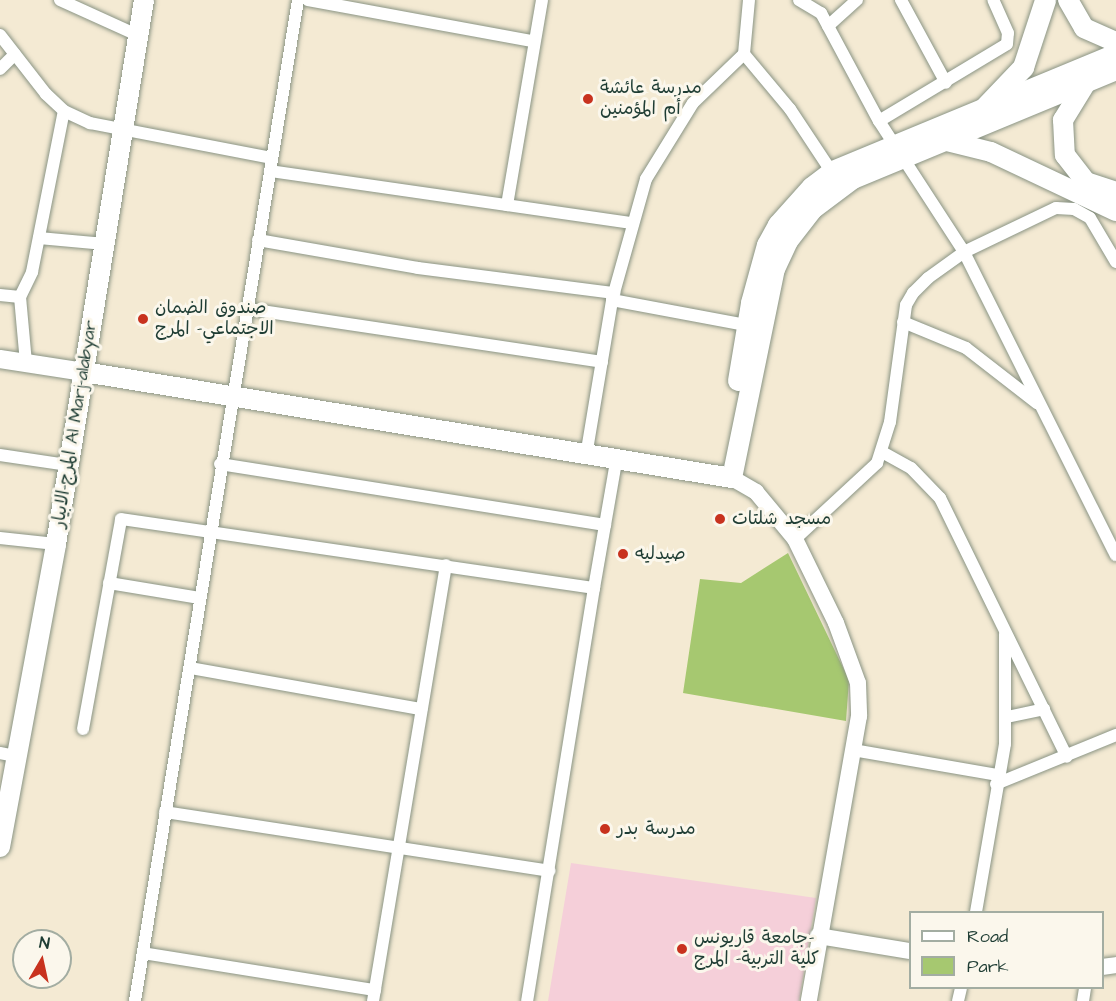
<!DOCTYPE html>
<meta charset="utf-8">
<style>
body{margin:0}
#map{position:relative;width:1116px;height:1001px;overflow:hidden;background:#f4ead3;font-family:"Architects Daughter","Playpen Sans Arabic",sans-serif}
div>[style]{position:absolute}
.built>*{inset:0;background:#f5cfd9}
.green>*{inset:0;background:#a6c870}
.roads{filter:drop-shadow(0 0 2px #8a9484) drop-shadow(0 0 2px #8a9484)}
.minor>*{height:12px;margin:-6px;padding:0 6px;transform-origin:6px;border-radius:6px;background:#fff}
.tertiary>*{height:16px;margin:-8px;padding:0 8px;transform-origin:8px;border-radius:8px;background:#fff}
.secondary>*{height:18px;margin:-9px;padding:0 9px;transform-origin:9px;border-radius:9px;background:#fff}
.primary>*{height:20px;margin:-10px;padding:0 10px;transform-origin:10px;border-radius:10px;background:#fff}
.trunk>*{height:21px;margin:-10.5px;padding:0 10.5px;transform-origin:10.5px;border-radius:10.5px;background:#fff}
.dots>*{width:16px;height:16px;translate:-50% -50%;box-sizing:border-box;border:3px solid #fbf7ec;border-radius:50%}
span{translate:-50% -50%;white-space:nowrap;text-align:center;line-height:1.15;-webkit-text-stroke:6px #fbf7ec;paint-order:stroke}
.poi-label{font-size:18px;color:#1f3d34}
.left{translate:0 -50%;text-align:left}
.street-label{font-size:18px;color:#1f3d34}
.legend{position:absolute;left:909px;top:911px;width:195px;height:78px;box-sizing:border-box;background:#fbf7ec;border:2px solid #a3ada2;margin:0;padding:8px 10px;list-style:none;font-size:18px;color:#1f3d34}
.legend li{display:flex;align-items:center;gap:12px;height:30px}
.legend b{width:30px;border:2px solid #a3ada2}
.north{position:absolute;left:12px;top:929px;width:60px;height:60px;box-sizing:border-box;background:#fbf7ec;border:2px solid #a3ada2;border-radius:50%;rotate:9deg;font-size:16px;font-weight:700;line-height:24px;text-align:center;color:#1f3d34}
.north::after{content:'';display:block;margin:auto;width:21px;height:27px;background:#c8321e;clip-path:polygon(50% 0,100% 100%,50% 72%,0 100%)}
</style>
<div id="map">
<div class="built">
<div style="clip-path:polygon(571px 863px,816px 898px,799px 1001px,548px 1001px)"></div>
</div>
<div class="green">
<div style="clip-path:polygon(788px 553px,849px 680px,846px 721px,683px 693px,700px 579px,741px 583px)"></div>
</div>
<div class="roads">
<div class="minor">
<div style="left:60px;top:0;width:85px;rotate:24.4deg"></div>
<div style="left:308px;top:0;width:228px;rotate:10.4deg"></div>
<div style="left:749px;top:0;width:54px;rotate:95.3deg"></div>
<div style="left:744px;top:54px;width:72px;rotate:50.1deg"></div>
<div style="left:790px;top:109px;width:82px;rotate:56.5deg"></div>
<div style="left:799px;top:0;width:26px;rotate:31deg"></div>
<div style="left:821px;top:13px;width:123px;rotate:61.8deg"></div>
<div style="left:879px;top:121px;width:156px;rotate:57deg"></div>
<div style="left:964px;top:252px;width:339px;rotate:63.4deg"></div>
<div style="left:901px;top:0;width:94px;rotate:61.5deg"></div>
<div style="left:828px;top:26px;width:39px;rotate:-42deg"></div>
<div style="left:0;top:35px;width:75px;rotate:52.1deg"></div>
<div style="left:46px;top:94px;width:25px;rotate:43deg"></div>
<div style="left:64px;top:111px;width:29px;rotate:25deg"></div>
<div style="left:90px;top:123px;width:185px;rotate:10.9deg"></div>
<div style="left:0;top:69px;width:21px;rotate:-45deg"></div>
<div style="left:879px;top:121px;width:149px;rotate:-31deg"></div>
<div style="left:1007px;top:44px;width:11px;rotate:-85deg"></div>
<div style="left:1008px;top:33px;width:36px;rotate:-114deg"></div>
<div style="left:270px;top:171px;width:365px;rotate:8.2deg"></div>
<div style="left:507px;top:205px;width:208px;rotate:-80.3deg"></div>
<div style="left:39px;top:238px;width:66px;rotate:5.2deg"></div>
<div style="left:258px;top:240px;width:162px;rotate:9.9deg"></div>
<div style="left:418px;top:268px;width:198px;rotate:7.3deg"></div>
<div style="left:0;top:295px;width:20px;rotate:6deg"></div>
<div style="left:20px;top:297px;width:28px;rotate:-64deg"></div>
<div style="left:32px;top:272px;width:164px;rotate:-78.8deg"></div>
<div style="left:20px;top:297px;width:66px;rotate:84.8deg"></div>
<div style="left:612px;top:300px;width:136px;rotate:10.6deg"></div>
<div style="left:248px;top:309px;width:358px;rotate:8.5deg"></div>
<div style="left:903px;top:322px;width:68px;rotate:22.4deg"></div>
<div style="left:966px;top:348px;width:90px;rotate:37.8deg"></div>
<div style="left:882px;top:452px;width:33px;rotate:29deg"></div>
<div style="left:911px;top:468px;width:42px;rotate:46deg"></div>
<div style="left:940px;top:498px;width:288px;rotate:63.9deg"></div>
<div style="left:0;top:455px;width:69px;rotate:8.4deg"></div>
<div style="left:586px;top:456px;width:158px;rotate:-80.5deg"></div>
<div style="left:612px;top:300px;width:126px;rotate:-74.3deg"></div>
<div style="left:646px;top:179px;width:89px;rotate:-58.3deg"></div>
<div style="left:693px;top:103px;width:71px;rotate:-43.9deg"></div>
<div style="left:220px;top:464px;width:390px;rotate:9deg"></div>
<div style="left:0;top:538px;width:56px;rotate:6.1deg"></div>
<div style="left:795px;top:539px;width:112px;rotate:-42.8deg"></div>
<div style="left:877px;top:463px;width:43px;rotate:-72.4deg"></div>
<div style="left:890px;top:422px;width:118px;rotate:-82.2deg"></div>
<div style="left:906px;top:305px;width:14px;rotate:-60deg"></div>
<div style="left:913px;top:293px;width:21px;rotate:-45deg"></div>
<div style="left:928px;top:278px;width:44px;rotate:-35.8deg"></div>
<div style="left:964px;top:252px;width:102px;rotate:-25.6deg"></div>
<div style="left:1056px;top:208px;width:18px;rotate:3deg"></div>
<div style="left:1074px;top:209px;width:18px;rotate:29deg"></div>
<div style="left:1090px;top:218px;width:51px;rotate:59.4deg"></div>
<div style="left:109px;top:583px;width:92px;rotate:9.4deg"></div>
<div style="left:594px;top:588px;width:128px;rotate:-80.1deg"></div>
<div style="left:190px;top:668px;width:235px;rotate:10.1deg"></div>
<div style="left:1007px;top:717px;width:38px;rotate:-12deg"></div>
<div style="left:83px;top:729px;width:213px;rotate:-79.7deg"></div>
<div style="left:121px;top:519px;width:478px;rotate:8.3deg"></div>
<div style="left:594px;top:588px;width:418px;rotate:99.2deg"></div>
<div style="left:853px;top:750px;width:146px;rotate:9.8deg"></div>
<div style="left:0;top:753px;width:16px;rotate:11deg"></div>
<div style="left:996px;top:784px;width:130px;rotate:-22.2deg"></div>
<div style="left:165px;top:812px;width:389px;rotate:8.7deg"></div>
<div style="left:976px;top:912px;width:170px;rotate:-80.2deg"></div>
<div style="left:1005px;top:744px;width:110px;rotate:-90deg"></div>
<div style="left:143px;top:953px;width:235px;rotate:9.1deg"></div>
<div style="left:135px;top:1001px;width:1014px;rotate:-80.75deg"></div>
<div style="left:373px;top:1001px;width:442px;rotate:-80.5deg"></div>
<div style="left:958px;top:1001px;width:13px;rotate:-77deg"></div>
<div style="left:1083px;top:1001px;width:13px;rotate:-81deg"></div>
</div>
<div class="tertiary">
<div style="left:732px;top:478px;width:28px;rotate:30deg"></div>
<div style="left:756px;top:492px;width:61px;rotate:50.3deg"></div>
<div style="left:795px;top:539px;width:93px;rotate:64deg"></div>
<div style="left:836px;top:623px;width:64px;rotate:69.9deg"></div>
<div style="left:858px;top:683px;width:33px;rotate:88deg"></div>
<div style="left:859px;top:716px;width:289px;rotate:100deg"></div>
<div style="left:818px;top:936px;width:93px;rotate:9.3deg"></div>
<div style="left:1102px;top:967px;width:14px;rotate:-8deg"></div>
</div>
<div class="secondary">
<div style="left:0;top:359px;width:85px;rotate:8.8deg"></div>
</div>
<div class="primary">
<div style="left:1068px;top:0;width:32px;rotate:60deg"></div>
<div style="left:1084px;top:28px;width:35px;rotate:24deg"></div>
<div style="left:1087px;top:81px;width:46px;rotate:121.6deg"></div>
<div style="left:1063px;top:120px;width:35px;rotate:87deg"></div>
<div style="left:1065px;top:155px;width:34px;rotate:52deg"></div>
<div style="left:1086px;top:182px;width:32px;rotate:18deg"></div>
<div style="left:943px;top:140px;width:49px;rotate:14deg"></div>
<div style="left:991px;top:152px;width:138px;rotate:25.3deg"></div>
<div style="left:84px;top:372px;width:657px;rotate:9.29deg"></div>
<div style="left:732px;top:478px;width:213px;rotate:-78.4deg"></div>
<div style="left:775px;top:269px;width:31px;rotate:-65deg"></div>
<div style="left:788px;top:241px;width:41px;rotate:-52deg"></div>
<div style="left:813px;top:209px;width:50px;rotate:-36.9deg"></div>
<div style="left:853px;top:179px;width:285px;rotate:-22.5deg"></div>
<div style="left:738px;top:381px;width:79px;rotate:-80.5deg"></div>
<div style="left:751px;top:303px;width:60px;rotate:-74.6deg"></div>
<div style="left:767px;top:245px;width:23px;rotate:-61deg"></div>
<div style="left:778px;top:225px;width:51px;rotate:-48.2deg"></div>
<div style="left:812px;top:187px;width:26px;rotate:-37deg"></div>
<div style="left:833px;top:171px;width:306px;rotate:-22.5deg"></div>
<div style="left:0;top:847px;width:308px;rotate:-79.5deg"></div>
<div style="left:56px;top:544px;width:551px;rotate:-80.81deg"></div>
</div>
<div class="trunk">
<div style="left:984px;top:108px;width:57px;rotate:-46.4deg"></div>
<div style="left:1023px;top:67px;width:71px;rotate:-71.8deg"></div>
</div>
</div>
<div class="dots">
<div style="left:588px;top:99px;background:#c8321e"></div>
<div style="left:143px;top:319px;background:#c8321e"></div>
<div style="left:720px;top:519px;background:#c8321e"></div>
<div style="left:623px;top:554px;background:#c8321e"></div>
<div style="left:605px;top:829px;background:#c8321e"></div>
<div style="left:682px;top:949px;background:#c8321e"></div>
</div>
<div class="poi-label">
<span class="left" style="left:600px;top:99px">مدرسة عائشة<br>أم المؤمنين</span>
<span class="left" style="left:155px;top:319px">صندوق الضمان<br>الاجتماعي- المرج</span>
<span class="left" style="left:732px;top:519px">مسجد شلتات</span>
<span class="left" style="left:635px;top:554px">صيدليه</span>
<span class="left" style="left:617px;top:829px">مدرسة بدر</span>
<span class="left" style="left:694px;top:949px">جامعة قاريونس-<br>كلية التربية- المرج</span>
</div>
<div class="street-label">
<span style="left:75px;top:424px;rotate:-81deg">المرج-الابيار Al Marj-alabyar</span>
</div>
<ul class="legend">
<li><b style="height:8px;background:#fff"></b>Road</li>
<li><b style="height:16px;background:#a6c870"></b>Park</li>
</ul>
<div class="north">N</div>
</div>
